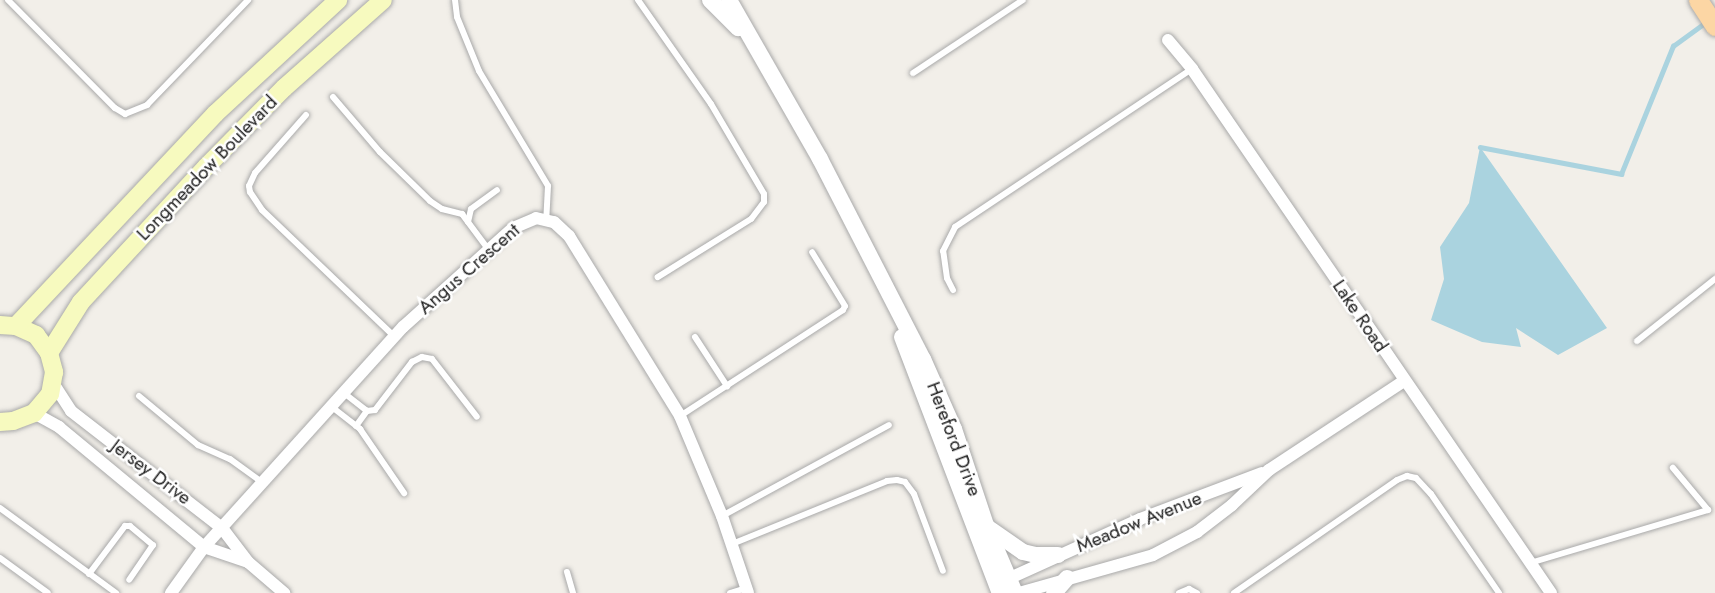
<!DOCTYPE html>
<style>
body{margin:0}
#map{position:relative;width:1715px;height:593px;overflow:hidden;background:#f2efe9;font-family:Jost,sans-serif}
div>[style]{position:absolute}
.water>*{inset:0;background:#aad3df}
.stream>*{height:4.5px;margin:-2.25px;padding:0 2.25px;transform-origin:2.25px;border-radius:2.25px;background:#aad3df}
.roads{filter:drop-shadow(0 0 2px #a9a9a9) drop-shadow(0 0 2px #a9a9a9)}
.service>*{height:6px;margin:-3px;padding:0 3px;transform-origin:3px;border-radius:3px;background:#fff}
.minor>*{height:12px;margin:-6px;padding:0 6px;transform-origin:6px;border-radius:6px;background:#fff}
.tertiary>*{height:16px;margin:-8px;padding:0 8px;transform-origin:8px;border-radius:8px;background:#fff}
.secondary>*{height:18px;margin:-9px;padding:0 9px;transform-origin:9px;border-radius:9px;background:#f7fabf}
.primary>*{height:19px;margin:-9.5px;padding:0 9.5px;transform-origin:9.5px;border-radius:9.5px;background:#fcd6a4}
span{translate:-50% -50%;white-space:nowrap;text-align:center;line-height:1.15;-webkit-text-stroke:5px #fff;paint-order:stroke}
.street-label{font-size:19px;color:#222}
</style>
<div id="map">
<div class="water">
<div style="clip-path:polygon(1480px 147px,1607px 328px,1558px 355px,1516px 328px,1521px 347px,1482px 342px,1431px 320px,1444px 279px,1440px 247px,1469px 203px)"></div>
</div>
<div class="stream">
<div style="left:1480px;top:147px;width:144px;rotate:10.8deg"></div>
<div style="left:1621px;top:174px;width:138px;rotate:-67.9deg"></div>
<div style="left:1673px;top:46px;width:39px;rotate:-36deg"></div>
</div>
<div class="roads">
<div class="service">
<div style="left:8px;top:0;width:152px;rotate:45.3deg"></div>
<div style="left:115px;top:108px;width:12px;rotate:31deg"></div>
<div style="left:125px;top:114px;width:24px;rotate:-22deg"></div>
<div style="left:147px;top:105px;width:146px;rotate:-46.1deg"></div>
<div style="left:455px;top:0;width:17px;rotate:83deg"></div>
<div style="left:457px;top:17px;width:58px;rotate:67.8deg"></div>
<div style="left:479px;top:71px;width:134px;rotate:59deg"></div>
<div style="left:548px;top:186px;width:33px;rotate:93deg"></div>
<div style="left:638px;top:0;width:127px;rotate:54.9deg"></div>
<div style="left:711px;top:104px;width:104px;rotate:59.5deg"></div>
<div style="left:764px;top:194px;width:8px;rotate:90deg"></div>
<div style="left:764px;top:202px;width:21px;rotate:127deg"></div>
<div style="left:751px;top:219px;width:110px;rotate:148.1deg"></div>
<div style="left:913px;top:73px;width:132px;rotate:-33.6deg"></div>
<div style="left:333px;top:97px;width:72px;rotate:49.5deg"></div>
<div style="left:380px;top:152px;width:70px;rotate:44.4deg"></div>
<div style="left:430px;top:201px;width:14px;rotate:34deg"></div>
<div style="left:442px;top:209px;width:21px;rotate:14deg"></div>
<div style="left:462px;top:214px;width:44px;rotate:53.4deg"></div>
<div style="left:306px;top:115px;width:77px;rotate:131.3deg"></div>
<div style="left:255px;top:173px;width:14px;rotate:115deg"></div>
<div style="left:249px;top:186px;width:6px;rotate:81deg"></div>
<div style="left:250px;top:192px;width:22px;rotate:56deg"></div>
<div style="left:262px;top:210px;width:182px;rotate:43.7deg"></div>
<div style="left:468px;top:222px;width:13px;rotate:-77deg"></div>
<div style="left:471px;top:209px;width:32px;rotate:-36deg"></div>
<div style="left:953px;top:290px;width:13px;rotate:-117deg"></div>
<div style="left:947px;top:278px;width:27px;rotate:-98deg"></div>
<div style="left:943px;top:251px;width:27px;rotate:-63deg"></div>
<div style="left:955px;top:227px;width:285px;rotate:-33.7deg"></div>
<div style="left:695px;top:337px;width:59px;rotate:56.9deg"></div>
<div style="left:1637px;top:341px;width:100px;rotate:-38.5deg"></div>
<div style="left:344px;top:393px;width:29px;rotate:38deg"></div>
<div style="left:139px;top:396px;width:77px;rotate:39.7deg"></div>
<div style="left:198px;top:445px;width:35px;rotate:24deg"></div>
<div style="left:230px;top:459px;width:39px;rotate:36deg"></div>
<div style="left:332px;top:407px;width:36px;rotate:38deg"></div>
<div style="left:360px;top:429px;width:78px;rotate:55.5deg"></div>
<div style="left:680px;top:416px;width:194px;rotate:-33deg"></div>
<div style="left:843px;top:310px;width:4px;rotate:-63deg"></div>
<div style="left:845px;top:306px;width:63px;rotate:-121.4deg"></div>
<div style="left:356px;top:426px;width:19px;rotate:-54deg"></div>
<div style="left:367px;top:411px;width:8px;rotate:-7deg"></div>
<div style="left:375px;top:410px;width:61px;rotate:-52.4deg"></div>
<div style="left:412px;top:362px;width:11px;rotate:-27deg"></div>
<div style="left:422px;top:357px;width:10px;rotate:11deg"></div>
<div style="left:432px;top:359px;width:73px;rotate:52.2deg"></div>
<div style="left:0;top:508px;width:144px;rotate:36.2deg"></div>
<div style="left:722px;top:516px;width:190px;rotate:-28.6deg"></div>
<div style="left:732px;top:544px;width:167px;rotate:-22.1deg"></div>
<div style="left:887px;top:481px;width:10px;rotate:-6deg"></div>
<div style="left:897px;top:480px;width:8px;rotate:14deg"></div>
<div style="left:905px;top:482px;width:15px;rotate:53deg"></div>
<div style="left:914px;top:494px;width:82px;rotate:69.4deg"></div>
<div style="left:0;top:558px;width:59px;rotate:36.1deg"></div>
<div style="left:1530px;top:563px;width:186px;rotate:-16.6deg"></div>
<div style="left:1708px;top:510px;width:55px;rotate:-129.8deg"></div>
<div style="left:567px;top:572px;width:22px;rotate:74deg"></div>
<div style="left:89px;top:574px;width:60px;rotate:-53.1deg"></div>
<div style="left:125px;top:526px;width:5px"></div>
<div style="left:130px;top:526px;width:30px;rotate:40deg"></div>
<div style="left:153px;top:545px;width:42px;rotate:124.4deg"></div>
<div style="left:730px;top:593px;width:17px;rotate:-17deg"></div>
<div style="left:1179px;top:593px;width:11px;rotate:-22deg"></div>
<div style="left:1189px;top:589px;width:9px;rotate:27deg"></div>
<div style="left:1234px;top:593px;width:198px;rotate:-34.7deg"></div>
<div style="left:1397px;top:480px;width:11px;rotate:-22deg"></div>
<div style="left:1407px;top:476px;width:9px;rotate:13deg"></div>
<div style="left:1416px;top:478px;width:22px;rotate:47deg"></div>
<div style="left:1431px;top:494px;width:120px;rotate:55.5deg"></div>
</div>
<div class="minor">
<div style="left:1168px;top:40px;width:38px;rotate:50deg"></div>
<div style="left:1192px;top:69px;width:635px;rotate:55.58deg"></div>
<div style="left:53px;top:383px;width:33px;rotate:57deg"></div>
<div style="left:71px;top:411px;width:191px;rotate:37.8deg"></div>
<div style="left:222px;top:528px;width:43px;rotate:52.6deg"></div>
<div style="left:248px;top:562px;width:48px;rotate:40.7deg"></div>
<div style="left:34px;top:413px;width:29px;rotate:29deg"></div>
<div style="left:59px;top:427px;width:188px;rotate:39.6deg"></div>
<div style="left:204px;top:547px;width:46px;rotate:18.8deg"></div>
<div style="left:1010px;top:578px;width:143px;rotate:-24.4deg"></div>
<div style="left:1140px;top:519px;width:130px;rotate:-20.7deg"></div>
<div style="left:171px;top:593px;width:57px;rotate:-54.3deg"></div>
<div style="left:204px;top:547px;width:297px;rotate:-47.9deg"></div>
<div style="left:403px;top:327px;width:148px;rotate:-42deg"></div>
<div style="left:513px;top:228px;width:25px;rotate:-23deg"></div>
<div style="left:536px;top:218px;width:18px;rotate:13deg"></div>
<div style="left:554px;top:222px;width:21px;rotate:43deg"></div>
<div style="left:569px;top:236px;width:211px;rotate:58.3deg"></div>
<div style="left:680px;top:416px;width:108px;rotate:67.2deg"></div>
<div style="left:722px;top:516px;width:81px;rotate:71.3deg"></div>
<div style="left:1019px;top:593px;width:139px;rotate:-15.8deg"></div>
<div style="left:1153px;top:555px;width:50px;rotate:-27.6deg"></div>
<div style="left:1197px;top:532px;width:44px;rotate:-37.6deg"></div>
<div style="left:1232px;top:505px;width:51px;rotate:-43.4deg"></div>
<div style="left:1269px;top:470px;width:162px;rotate:-33.4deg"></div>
</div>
<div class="tertiary">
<div style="left:710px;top:0;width:40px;rotate:45deg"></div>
<div style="left:729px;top:0;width:183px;rotate:60.2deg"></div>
<div style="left:820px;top:159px;width:225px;rotate:62.8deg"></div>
<div style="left:923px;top:359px;width:77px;rotate:66.1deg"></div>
<div style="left:954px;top:429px;width:101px;rotate:71.6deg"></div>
<div style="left:986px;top:525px;width:74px;rotate:66.9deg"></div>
<div style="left:902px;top:337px;width:274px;rotate:69.1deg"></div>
<div style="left:990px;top:529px;width:40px;rotate:34.9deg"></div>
<div style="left:1023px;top:552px;width:13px;rotate:13deg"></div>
<div style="left:1036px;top:555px;width:22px"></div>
<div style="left:1054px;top:593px;width:20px;rotate:-49deg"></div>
</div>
<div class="secondary">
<div style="left:0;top:325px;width:16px;rotate:4deg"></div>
<div style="left:16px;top:326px;width:22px;rotate:24deg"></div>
<div style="left:36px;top:335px;width:22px;rotate:54deg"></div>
<div style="left:49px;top:353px;width:20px;rotate:75deg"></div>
<div style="left:54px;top:372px;width:22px;rotate:100deg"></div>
<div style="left:50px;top:394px;width:25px;rotate:130deg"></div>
<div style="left:34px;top:413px;width:22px;rotate:159deg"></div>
<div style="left:13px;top:421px;width:13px;rotate:176deg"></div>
<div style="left:16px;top:326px;width:291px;rotate:-46.8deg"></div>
<div style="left:215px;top:114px;width:168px;rotate:-42.8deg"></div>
<div style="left:49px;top:353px;width:60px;rotate:-57.9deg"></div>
<div style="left:81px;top:302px;width:184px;rotate:-47.2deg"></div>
<div style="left:206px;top:167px;width:111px;rotate:-45.4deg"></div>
<div style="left:284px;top:88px;width:132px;rotate:-41.6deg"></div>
</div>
<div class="primary">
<div style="left:1698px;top:0;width:31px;rotate:57deg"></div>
</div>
</div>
<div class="street-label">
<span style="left:207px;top:168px;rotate:-46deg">Longmeadow Boulevard</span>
<span style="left:469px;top:269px;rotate:-41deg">Angus Crescent</span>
<span style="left:1360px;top:316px;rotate:56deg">Lake Road</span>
<span style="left:954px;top:439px;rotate:69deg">Hereford Drive</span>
<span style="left:151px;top:472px;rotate:37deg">Jersey Drive</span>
<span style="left:1139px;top:522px;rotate:-22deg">Meadow Avenue</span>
</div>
</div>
